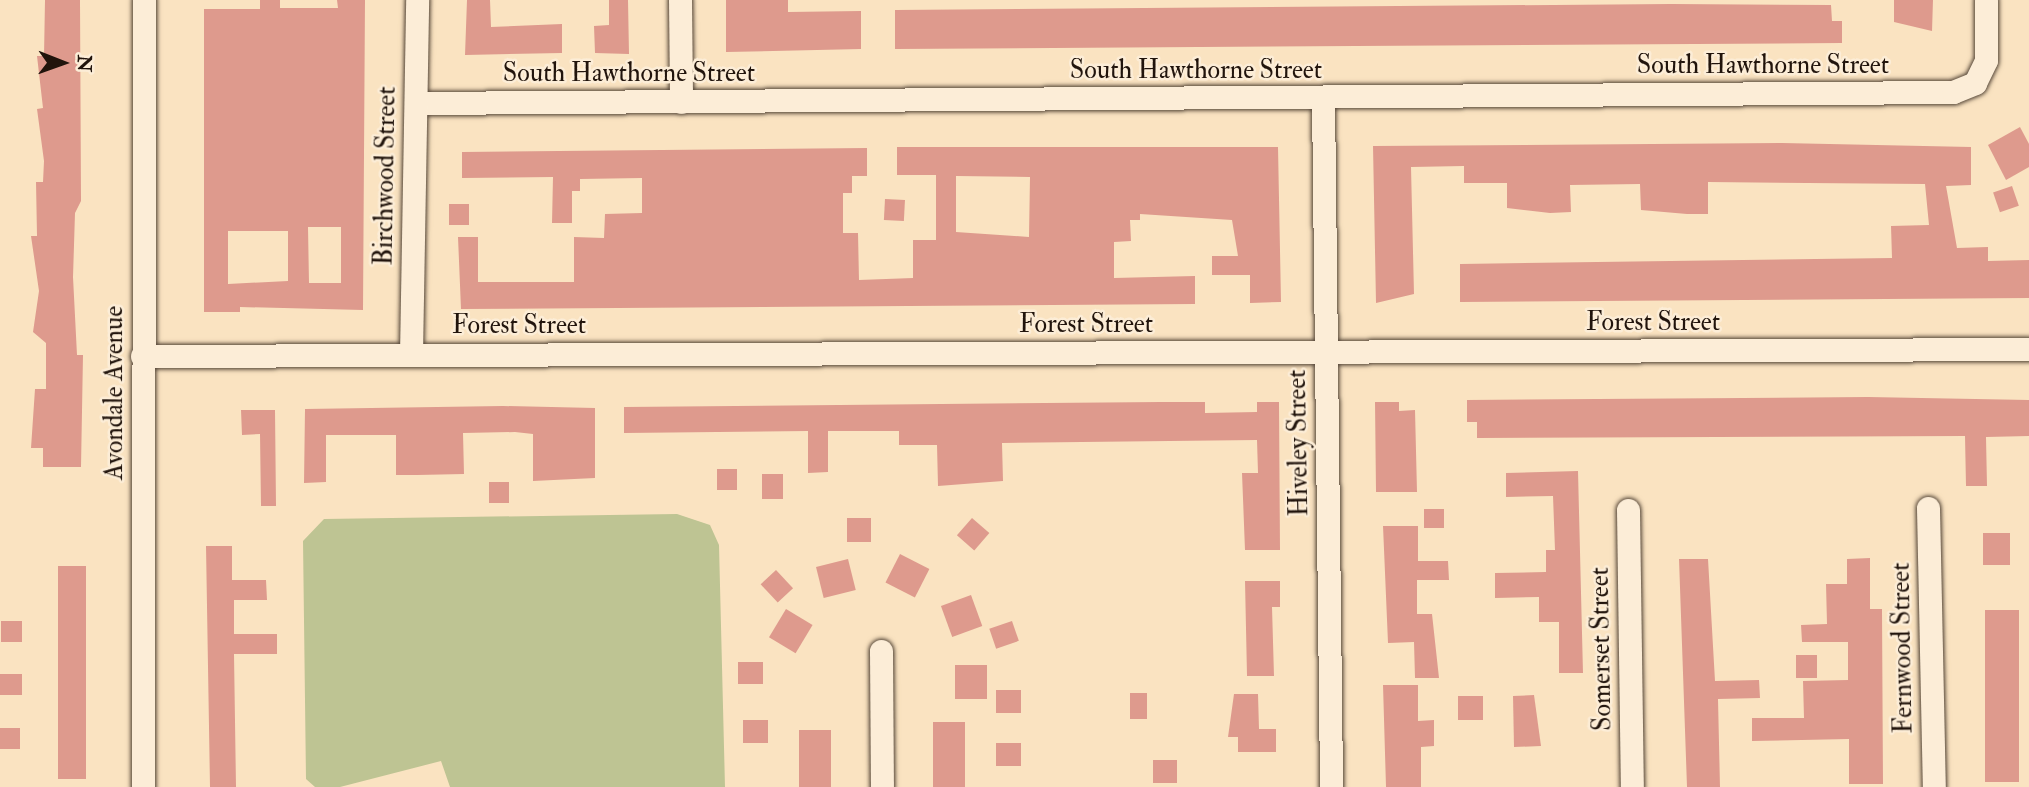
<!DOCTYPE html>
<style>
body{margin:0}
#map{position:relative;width:2029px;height:787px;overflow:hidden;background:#fae3c1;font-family:"IM FELL Double Pica",serif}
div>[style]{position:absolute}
.green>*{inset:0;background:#bec493}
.building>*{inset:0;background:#de9a8d;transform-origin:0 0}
.roads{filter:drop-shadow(0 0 2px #574839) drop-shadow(0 0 2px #574839)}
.minor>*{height:23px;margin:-11.5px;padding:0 11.5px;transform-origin:11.5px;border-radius:11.5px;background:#fcedd7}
span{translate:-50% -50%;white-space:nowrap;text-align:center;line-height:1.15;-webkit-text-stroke:5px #fcedd7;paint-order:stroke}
.street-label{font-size:26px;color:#21140c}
.north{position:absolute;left:28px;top:28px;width:70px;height:70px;-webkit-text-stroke:5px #fcedd7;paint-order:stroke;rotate:91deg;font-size:19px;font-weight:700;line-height:28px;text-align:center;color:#21140c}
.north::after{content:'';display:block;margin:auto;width:24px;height:32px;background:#21140c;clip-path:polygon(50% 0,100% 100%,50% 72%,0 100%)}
</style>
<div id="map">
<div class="green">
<div style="clip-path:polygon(677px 514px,710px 525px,719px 545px,725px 787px,450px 787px,441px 761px,340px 787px,315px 787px,306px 779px,303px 541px,324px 519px)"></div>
</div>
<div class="building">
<div style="clip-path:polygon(45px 0,80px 0,81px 201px,75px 213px,73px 277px,77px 355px,83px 355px,81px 467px,43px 467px,43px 448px,31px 448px,35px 389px,46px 389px,46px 343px,33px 332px,39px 291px,31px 236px,37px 236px,36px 182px,43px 182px,44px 161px,37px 109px,43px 108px,37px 56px,44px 56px)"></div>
<div style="clip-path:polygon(evenodd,260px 0,280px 0,280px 8px,338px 8px,337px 0,365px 0,363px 310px,240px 307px,240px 312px,204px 312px,204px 9px,260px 9px,260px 0,308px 227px,341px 227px,341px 283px,309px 283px,308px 227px,260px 0,228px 231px,288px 231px,288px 281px,228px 284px,228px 231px)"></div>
<div style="clip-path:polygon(467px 0,490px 0,491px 27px,562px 24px,562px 53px,465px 55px)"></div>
<div style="clip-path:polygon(609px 0,628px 0,629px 54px,595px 53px,594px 26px,609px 25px)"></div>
<div style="clip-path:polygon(726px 0,788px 0,788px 12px,861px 11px,861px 49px,726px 52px)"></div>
<div style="clip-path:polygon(1894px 0,1933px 0,1932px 31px,1894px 22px)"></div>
<div style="clip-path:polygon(1671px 4px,1831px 5px,1832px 21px,1842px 21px,1842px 43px,895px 49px,895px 10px)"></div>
<div style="clip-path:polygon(2020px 127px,2029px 144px,2029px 167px,2006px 180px,1988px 145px)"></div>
<div style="clip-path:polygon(1782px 143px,1971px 147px,1971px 185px,1946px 186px,1957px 248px,1988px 247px,1988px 261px,2029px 260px,2029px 298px,1460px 302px,1460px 264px,1892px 258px,1891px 226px,1929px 225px,1925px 184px,1708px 182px,1708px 214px,1687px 214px,1641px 210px,1640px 184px,1570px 185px,1571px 212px,1550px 213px,1507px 208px,1507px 183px,1464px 183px,1464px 166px,1411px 167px,1414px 294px,1376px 303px,1373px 146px)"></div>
<div style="clip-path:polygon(evenodd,897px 147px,1278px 147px,1281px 302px,1250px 303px,1250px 275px,1212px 275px,1212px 256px,1238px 256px,1232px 220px,1140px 214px,1140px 220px,1130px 220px,1131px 241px,1114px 242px,1114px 278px,1195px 276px,1195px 304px,461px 309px,458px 237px,478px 237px,478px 282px,574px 282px,574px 237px,604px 238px,605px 214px,642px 213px,642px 178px,580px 179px,580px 191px,572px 191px,572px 223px,552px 223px,553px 177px,462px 178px,462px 152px,867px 148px,867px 176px,852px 176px,852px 193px,843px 193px,843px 233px,858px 233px,859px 280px,913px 278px,913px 240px,936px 240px,936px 175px,897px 175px,897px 147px,956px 176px,1030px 177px,1029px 237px,956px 232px,956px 176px)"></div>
<div style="left:2012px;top:186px;width:21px;height:20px;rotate:71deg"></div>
<div style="left:885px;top:199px;width:20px;height:21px;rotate:3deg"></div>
<div style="left:449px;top:204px;width:20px;height:21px"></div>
<div style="clip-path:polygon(1868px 397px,2029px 400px,2029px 436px,1986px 437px,1987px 486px,1966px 486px,1965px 436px,1477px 438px,1477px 422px,1467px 422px,1467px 400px)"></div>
<div style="clip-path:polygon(1161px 402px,1205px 402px,1205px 413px,1257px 412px,1257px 402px,1279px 402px,1280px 550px,1245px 550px,1242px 473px,1258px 473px,1257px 440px,1002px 443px,1003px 481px,938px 486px,937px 445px,899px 445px,899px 431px,828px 431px,828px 472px,808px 473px,808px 431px,624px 433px,624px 407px)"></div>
<div style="clip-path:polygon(1375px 402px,1399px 402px,1399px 411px,1415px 410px,1417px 492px,1376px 492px)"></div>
<div style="clip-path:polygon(503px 406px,595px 408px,595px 478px,533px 481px,533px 434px,515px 432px,463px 433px,464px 474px,417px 475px,396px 475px,396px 435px,326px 435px,326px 482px,304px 483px,305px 409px)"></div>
<div style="clip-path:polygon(241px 410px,275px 410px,276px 506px,261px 506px,260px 434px,242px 435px)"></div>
<div style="left:717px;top:469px;width:20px;height:21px"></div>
<div style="clip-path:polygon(1578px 471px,1583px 673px,1559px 673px,1559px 622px,1539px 622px,1539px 597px,1495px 598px,1495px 573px,1546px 572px,1546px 550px,1555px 550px,1553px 496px,1506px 497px,1506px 473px)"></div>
<div style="left:783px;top:474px;width:25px;height:21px;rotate:90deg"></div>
<div style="left:489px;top:482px;width:20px;height:21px"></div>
<div style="left:1424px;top:509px;width:20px;height:19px"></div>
<div style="left:871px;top:518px;width:24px;height:24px;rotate:90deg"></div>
<div style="left:972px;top:518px;width:23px;height:23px;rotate:41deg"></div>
<div style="clip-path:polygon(1383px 526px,1418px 526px,1418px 561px,1448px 561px,1449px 580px,1417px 580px,1417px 614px,1432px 614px,1439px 678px,1415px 678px,1414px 642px,1388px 643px)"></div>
<div style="left:1983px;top:533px;width:27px;height:32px"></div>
<div style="clip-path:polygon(206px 546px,232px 546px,232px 580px,266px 580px,267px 600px,234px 600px,234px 634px,277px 634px,277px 654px,234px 654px,236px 787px,210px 787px)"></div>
<div style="left:900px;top:554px;width:33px;height:32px;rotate:27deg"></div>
<div style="clip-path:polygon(1870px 558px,1870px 609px,1882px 609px,1883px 784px,1849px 784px,1849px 739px,1752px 741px,1752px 718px,1804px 718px,1803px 681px,1848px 680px,1848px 642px,1802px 642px,1801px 625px,1827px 624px,1826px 584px,1847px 584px,1847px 559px)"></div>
<div style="left:848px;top:559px;width:32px;height:33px;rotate:76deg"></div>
<div style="clip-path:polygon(1679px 559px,1708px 559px,1715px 681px,1759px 680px,1760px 698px,1718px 699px,1720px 787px,1687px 787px)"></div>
<div style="left:58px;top:566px;width:28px;height:213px"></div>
<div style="left:776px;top:570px;width:25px;height:21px;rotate:47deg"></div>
<div style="clip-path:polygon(1245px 581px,1280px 581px,1280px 607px,1272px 607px,1274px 676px,1247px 676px)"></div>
<div style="left:971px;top:595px;width:33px;height:32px;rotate:70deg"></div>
<div style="left:786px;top:609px;width:31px;height:33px;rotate:31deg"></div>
<div style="left:1985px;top:610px;width:34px;height:172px"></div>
<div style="left:1px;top:621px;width:21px;height:21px"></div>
<div style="left:1012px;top:621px;width:21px;height:24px;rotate:71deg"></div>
<div style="left:1817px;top:655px;width:23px;height:21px;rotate:90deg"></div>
<div style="left:738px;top:662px;width:25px;height:22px"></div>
<div style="left:955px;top:665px;width:32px;height:34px"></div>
<div style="left:0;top:674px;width:22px;height:21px"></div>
<div style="clip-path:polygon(1383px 685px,1418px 685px,1418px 721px,1434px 720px,1434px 746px,1421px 747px,1421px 787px,1386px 787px)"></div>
<div style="left:996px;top:690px;width:25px;height:23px"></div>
<div style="left:1130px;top:693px;width:17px;height:26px"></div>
<div style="clip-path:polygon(1234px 694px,1258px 694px,1259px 729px,1276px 729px,1276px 752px,1238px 752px,1238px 737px,1228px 737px)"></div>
<div style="clip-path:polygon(1534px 695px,1541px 746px,1514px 747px,1513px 696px)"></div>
<div style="left:1483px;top:696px;width:24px;height:25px;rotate:90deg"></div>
<div style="left:743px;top:720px;width:25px;height:23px"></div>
<div style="left:933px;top:722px;width:32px;height:65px"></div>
<div style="left:20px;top:728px;width:21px;height:20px;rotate:90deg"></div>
<div style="left:831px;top:730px;width:57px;height:32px;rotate:90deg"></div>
<div style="left:996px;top:743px;width:25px;height:23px"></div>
<div style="left:1177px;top:760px;width:23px;height:24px;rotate:90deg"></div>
</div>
<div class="roads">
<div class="minor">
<div style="left:680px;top:0;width:102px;rotate:89.4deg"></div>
<div style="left:1323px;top:98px;width:689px;rotate:89.33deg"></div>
<div style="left:416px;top:103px;width:1537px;rotate:-0.41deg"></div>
<div style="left:1953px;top:92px;width:24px;rotate:-22deg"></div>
<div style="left:1975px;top:83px;width:25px;rotate:-64deg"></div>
<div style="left:1986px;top:60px;width:60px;rotate:-90deg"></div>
<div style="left:411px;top:354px;width:354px;rotate:-89deg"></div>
<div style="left:142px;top:356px;width:1887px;rotate:-0.21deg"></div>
<div style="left:1928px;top:508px;width:279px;rotate:88.8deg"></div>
<div style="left:1628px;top:510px;width:277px;rotate:89.2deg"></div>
<div style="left:881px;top:651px;width:136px;rotate:89.6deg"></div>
<div style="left:143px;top:787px;width:787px;rotate:-89.93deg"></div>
</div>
</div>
<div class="street-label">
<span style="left:1763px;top:66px">South Hawthorne Street</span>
<span style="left:1196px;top:71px">South Hawthorne Street</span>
<span style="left:629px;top:74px">South Hawthorne Street</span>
<span style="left:386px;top:176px;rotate:-89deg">Birchwood Street</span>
<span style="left:1653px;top:323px">Forest Street</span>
<span style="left:1086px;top:325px">Forest Street</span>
<span style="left:519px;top:326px">Forest Street</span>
<span style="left:115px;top:393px;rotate:-90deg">Avondale Avenue</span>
<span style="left:1299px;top:443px;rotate:-91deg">Hiveley Street</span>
<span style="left:1903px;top:648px;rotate:-91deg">Fernwood Street</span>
<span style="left:1602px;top:649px;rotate:-91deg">Somerset Street</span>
</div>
<div class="north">N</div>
</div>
